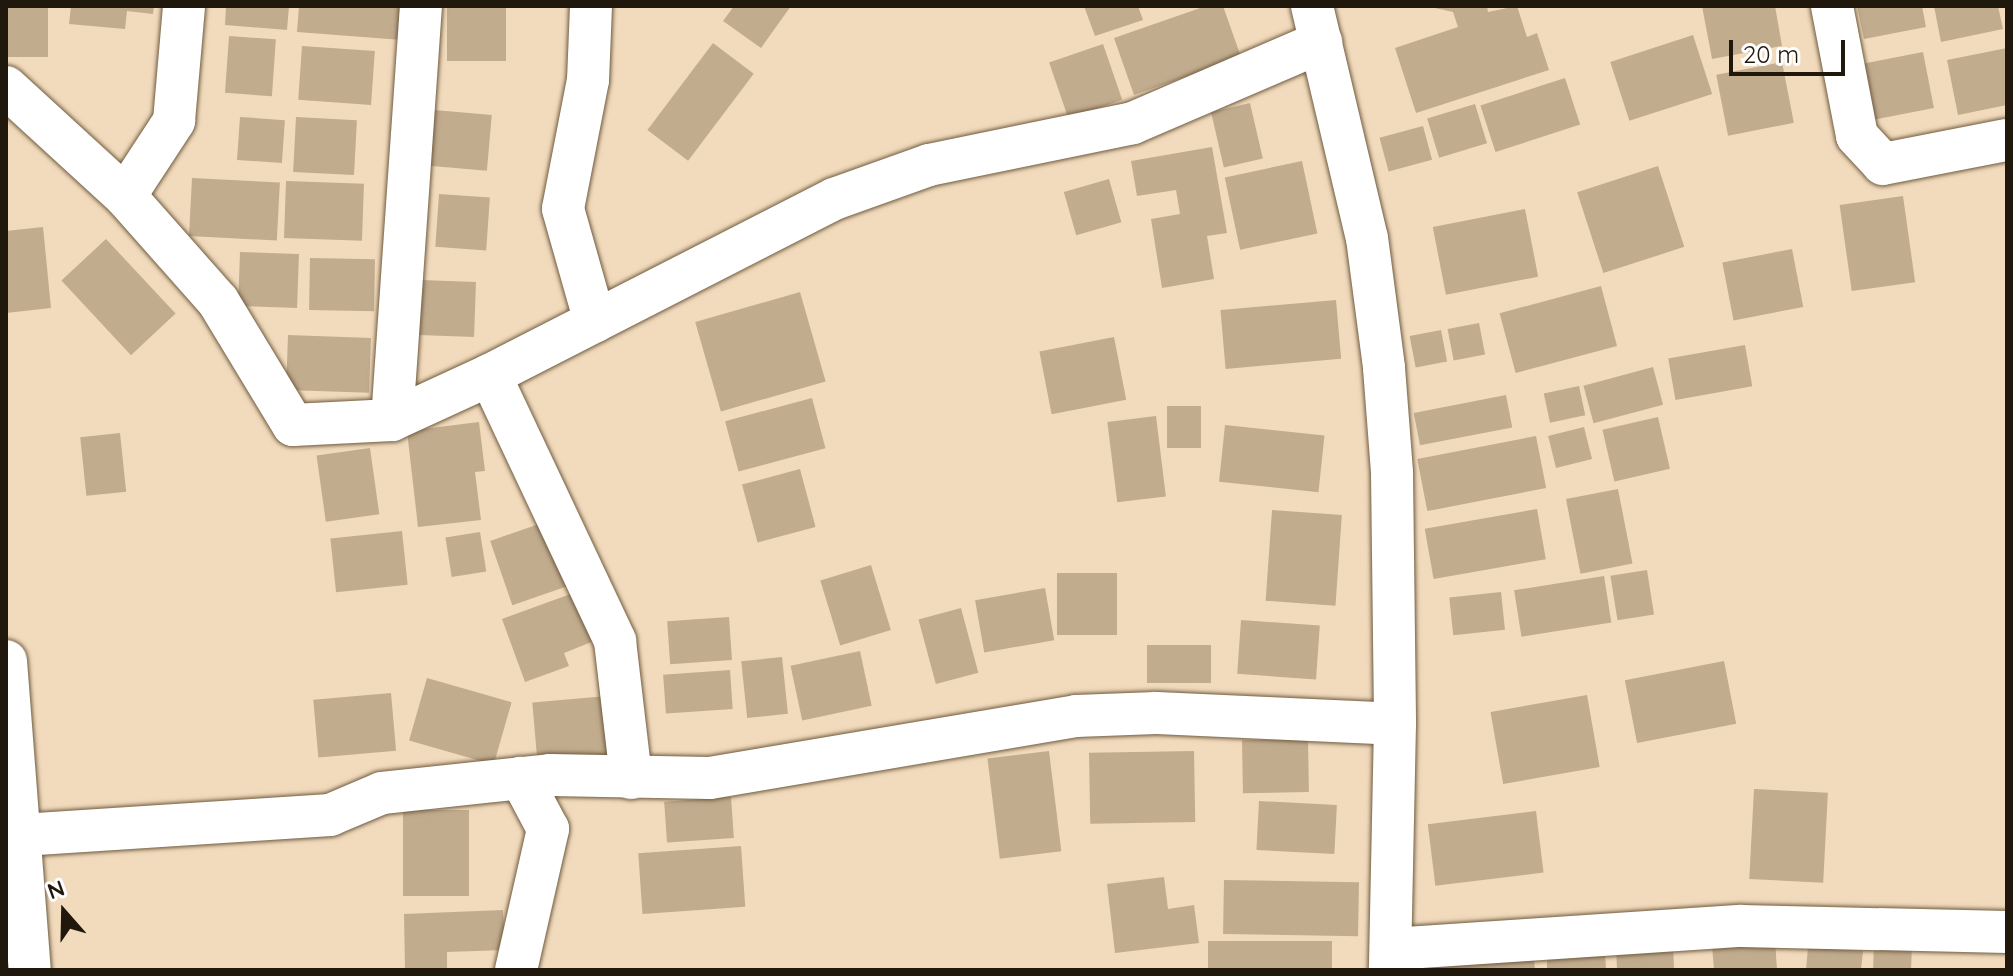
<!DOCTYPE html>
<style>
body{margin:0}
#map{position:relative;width:2013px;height:976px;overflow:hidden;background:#f2dbbc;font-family:Quicksand,sans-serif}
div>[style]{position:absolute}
.building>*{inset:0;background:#c2ac8e;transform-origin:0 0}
.roads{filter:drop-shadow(0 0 2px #6f5b40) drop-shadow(0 0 2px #6f5b40)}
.minor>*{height:42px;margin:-21px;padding:0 21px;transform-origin:21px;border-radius:21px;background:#fff}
span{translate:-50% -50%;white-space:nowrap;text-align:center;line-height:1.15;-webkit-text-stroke:8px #fff;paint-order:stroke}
.frame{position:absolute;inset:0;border:8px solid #21180d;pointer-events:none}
.north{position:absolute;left:24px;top:872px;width:80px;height:80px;-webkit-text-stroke:6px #fff;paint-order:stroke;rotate:340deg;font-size:22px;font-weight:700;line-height:32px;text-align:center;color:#21180d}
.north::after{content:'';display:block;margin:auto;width:28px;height:36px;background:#21180d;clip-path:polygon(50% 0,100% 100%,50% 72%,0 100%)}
.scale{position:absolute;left:1729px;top:40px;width:116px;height:36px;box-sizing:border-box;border:4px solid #21180d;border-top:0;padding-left:10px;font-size:24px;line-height:28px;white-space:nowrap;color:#21180d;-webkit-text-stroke:6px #fff;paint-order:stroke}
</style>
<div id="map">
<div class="building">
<div style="left:6px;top:6px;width:42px;height:51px"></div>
<div style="clip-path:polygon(71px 6px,154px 6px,153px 14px,127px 11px,125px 29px,69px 24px)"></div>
<div style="clip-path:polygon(226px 6px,289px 6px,287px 30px,225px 25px)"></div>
<div style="clip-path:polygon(299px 6px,404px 6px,402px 40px,297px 32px)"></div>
<div style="left:447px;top:6px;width:59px;height:55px"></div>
<div style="clip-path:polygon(734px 6px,791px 6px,761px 48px,723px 21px)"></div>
<div style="clip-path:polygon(1084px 6px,1138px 6px,1143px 20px,1095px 36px)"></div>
<div style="clip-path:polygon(1206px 6px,1223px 6px,1241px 57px,1134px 95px,1114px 38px)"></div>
<div style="clip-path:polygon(1426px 6px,1487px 6px,1488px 12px,1517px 6px,1527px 37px,1537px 33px,1549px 70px,1416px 113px,1395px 48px,1458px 27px,1453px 12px)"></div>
<div style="clip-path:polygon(1702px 6px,1775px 6px,1782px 46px,1712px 59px)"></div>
<div style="clip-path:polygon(1857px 6px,1922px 6px,1926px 27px,1864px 39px)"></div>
<div style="clip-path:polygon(1934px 6px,1998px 6px,2003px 29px,1941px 42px)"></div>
<div style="left:1693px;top:35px;width:62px;height:87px;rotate:72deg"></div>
<div style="left:229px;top:36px;width:47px;height:57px;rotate:4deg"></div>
<div style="left:713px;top:43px;width:51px;height:109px;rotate:37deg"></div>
<div style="left:1103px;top:44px;width:59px;height:57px;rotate:71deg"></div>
<div style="left:302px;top:46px;width:73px;height:54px;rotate:4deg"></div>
<div style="clip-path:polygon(2007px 48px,2007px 105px,1958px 115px,1947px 60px)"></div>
<div style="left:1923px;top:52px;width:57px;height:64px;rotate:79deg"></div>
<div style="left:1782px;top:62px;width:62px;height:67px;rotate:79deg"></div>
<div style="left:1565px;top:78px;width:49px;height:89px;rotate:72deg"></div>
<div style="left:1250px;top:103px;width:57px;height:40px;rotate:77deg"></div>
<div style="left:1475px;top:104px;width:41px;height:50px;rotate:73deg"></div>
<div style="left:434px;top:110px;width:58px;height:56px;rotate:5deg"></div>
<div style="left:240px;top:117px;width:45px;height:43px;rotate:4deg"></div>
<div style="left:296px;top:117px;width:61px;height:55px;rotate:3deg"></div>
<div style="left:1423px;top:126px;width:35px;height:45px;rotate:75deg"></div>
<div style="clip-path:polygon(1212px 147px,1227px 233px,1207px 236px,1214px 279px,1162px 288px,1151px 219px,1180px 214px,1176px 190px,1137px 196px,1131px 161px)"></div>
<div style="left:1302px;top:161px;width:74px;height:79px;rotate:78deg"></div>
<div style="left:1658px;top:166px;width:85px;height:85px;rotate:72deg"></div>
<div style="left:192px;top:178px;width:88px;height:58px;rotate:3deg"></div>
<div style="left:1109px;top:179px;width:45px;height:47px;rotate:74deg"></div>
<div style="left:286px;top:181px;width:78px;height:57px;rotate:2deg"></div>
<div style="left:439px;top:194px;width:51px;height:53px;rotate:4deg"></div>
<div style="left:1903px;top:196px;width:87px;height:64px;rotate:82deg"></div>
<div style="left:1525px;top:209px;width:69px;height:94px;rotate:79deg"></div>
<div style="clip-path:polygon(43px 227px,51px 308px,6px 313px,6px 231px)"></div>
<div style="left:106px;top:239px;width:102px;height:61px;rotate:47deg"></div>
<div style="left:1792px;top:249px;width:59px;height:71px;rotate:79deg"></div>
<div style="left:240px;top:252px;width:59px;height:54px;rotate:2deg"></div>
<div style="left:310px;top:258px;width:65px;height:52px;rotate:1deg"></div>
<div style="left:421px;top:280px;width:55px;height:55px;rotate:2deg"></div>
<div style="left:1601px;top:286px;width:62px;height:105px;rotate:75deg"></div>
<div style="left:800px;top:292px;width:93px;height:109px;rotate:74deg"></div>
<div style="left:1336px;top:300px;width:59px;height:116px;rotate:85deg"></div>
<div style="left:1479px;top:323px;width:32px;height:32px;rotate:79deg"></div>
<div style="left:1441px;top:330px;width:32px;height:32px;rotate:79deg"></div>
<div style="left:288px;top:335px;width:83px;height:55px;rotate:2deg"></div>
<div style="left:1114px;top:337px;width:64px;height:76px;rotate:79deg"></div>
<div style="left:1745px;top:345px;width:42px;height:78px;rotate:80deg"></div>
<div style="left:1653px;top:367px;width:39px;height:72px;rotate:75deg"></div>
<div style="left:1579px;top:386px;width:30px;height:36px;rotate:78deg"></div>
<div style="left:1506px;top:395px;width:33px;height:94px;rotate:79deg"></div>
<div style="left:812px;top:398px;width:52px;height:90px;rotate:75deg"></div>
<div style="left:1167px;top:406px;width:34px;height:42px"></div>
<div style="left:1156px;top:416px;width:81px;height:49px;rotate:83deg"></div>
<div style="left:1658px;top:417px;width:53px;height:57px;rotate:77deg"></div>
<div style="clip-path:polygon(479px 422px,485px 471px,475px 472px,481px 520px,418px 527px,407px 431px)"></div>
<div style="left:1225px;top:425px;width:100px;height:57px;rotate:6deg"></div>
<div style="left:1584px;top:427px;width:33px;height:37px;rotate:76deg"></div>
<div style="left:120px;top:433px;width:59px;height:40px;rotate:84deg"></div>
<div style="left:1536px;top:436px;width:53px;height:121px;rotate:79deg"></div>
<div style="left:370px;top:448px;width:67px;height:54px;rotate:82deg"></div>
<div style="left:800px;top:469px;width:60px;height:60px;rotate:75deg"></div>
<div style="left:1618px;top:489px;width:76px;height:53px;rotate:79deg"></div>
<div style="left:1537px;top:509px;width:51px;height:114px;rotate:80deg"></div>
<div style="left:1272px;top:510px;width:70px;height:91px;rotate:4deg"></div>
<div style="left:545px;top:522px;width:68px;height:58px;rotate:71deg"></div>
<div style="left:402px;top:531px;width:54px;height:72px;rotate:84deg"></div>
<div style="left:480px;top:532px;width:40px;height:35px;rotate:81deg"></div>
<div style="left:871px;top:565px;width:68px;height:53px;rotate:73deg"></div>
<div style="left:1647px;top:570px;width:45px;height:37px;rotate:81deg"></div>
<div style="left:1117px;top:573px;width:62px;height:60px;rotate:90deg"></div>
<div style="left:1604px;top:576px;width:47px;height:91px;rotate:81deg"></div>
<div style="left:1045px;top:588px;width:53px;height:71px;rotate:80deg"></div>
<div style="clip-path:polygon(576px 592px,594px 641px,564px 653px,569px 666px,525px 682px,502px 619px)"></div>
<div style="left:1501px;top:592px;width:38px;height:52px;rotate:84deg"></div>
<div style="left:961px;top:608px;width:67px;height:44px;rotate:75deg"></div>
<div style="left:729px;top:617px;width:43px;height:62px;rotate:86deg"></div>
<div style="left:1241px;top:620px;width:79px;height:54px;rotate:4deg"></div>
<div style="left:1147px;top:645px;width:64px;height:38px"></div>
<div style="left:860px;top:651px;width:56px;height:71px;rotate:78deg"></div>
<div style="left:782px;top:657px;width:57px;height:41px;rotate:84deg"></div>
<div style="left:1724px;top:661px;width:64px;height:101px;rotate:79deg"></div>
<div style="left:730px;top:670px;width:39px;height:67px;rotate:86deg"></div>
<div style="left:427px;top:678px;width:88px;height:65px;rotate:16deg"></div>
<div style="left:391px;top:693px;width:58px;height:78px;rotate:85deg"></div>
<div style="left:1587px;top:695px;width:73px;height:98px;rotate:80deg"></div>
<div style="left:607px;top:696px;width:60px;height:75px;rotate:85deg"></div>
<div style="left:1308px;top:739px;width:53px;height:66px;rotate:89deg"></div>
<div style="left:1049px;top:751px;width:101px;height:62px;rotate:83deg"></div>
<div style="left:1194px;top:751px;width:71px;height:105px;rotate:89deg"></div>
<div style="left:1754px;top:789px;width:74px;height:90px;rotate:3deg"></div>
<div style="left:731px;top:797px;width:41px;height:67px;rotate:86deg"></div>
<div style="left:1259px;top:801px;width:78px;height:49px;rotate:3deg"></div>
<div style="left:403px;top:810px;width:66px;height:86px"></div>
<div style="left:1536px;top:811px;width:62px;height:109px;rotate:83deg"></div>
<div style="left:741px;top:846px;width:61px;height:103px;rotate:86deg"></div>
<div style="clip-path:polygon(1164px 877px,1168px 909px,1194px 905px,1199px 943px,1115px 953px,1107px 884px)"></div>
<div style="left:1224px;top:880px;width:135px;height:54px;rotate:1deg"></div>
<div style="clip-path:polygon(503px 910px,505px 950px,447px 952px,447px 970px,405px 970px,404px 914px)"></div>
<div style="clip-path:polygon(1775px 940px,1777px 970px,1714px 970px,1712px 945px)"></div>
<div style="left:1208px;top:941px;width:124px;height:29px"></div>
<div style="clip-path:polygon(1673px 942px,1674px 970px,1617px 970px,1616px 946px)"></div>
<div style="left:1874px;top:943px;width:38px;height:27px;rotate:2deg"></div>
<div style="clip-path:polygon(1808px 947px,1863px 951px,1861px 970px,1806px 970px)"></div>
<div style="clip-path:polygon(1605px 952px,1606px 970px,1547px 970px,1547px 956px)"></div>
<div style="clip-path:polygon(1534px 959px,1535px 970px,1423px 970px,1423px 963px)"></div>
</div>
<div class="roads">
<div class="minor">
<div style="left:591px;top:6px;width:74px;rotate:92.3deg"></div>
<div style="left:588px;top:80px;width:131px;rotate:101deg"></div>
<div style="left:563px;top:209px;width:117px;rotate:74.2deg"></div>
<div style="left:1312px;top:6px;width:238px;rotate:76.7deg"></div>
<div style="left:1367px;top:238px;width:131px;rotate:82.5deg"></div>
<div style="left:1384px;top:368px;width:105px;rotate:85.6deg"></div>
<div style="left:1392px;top:473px;width:251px;rotate:89.3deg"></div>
<div style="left:1395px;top:724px;width:246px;rotate:91.2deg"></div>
<div style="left:1832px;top:6px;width:132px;rotate:79.1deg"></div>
<div style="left:1857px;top:136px;width:38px;rotate:47deg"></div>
<div style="left:1883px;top:164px;width:126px;rotate:-11deg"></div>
<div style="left:6px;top:87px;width:161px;rotate:42.5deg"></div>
<div style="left:125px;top:196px;width:140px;rotate:48.5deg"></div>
<div style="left:218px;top:301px;width:145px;rotate:58.8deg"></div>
<div style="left:293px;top:425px;width:99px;rotate:-2.9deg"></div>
<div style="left:392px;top:420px;width:108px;rotate:-24.7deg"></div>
<div style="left:490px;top:375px;width:294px;rotate:64.8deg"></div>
<div style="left:615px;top:641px;width:138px;rotate:83.3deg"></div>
<div style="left:125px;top:196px;width:90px;rotate:-56.8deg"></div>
<div style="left:174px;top:121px;width:115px;rotate:-85deg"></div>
<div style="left:490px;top:375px;width:386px;rotate:-27.1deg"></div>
<div style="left:834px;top:199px;width:101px;rotate:-19.7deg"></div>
<div style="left:929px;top:165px;width:208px;rotate:-11.6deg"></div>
<div style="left:1133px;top:123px;width:205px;rotate:-23.3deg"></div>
<div style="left:392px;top:420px;width:415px;rotate:-86deg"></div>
<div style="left:6px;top:661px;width:310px;rotate:85.6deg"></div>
<div style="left:6px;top:836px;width:325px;rotate:-3.7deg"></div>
<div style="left:330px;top:815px;width:56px;rotate:-22.9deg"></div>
<div style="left:382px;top:793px;width:169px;rotate:-6.1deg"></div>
<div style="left:550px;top:775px;width:160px;rotate:1.1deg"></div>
<div style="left:710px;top:778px;width:371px;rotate:-9.6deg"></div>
<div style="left:1076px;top:716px;width:80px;rotate:-2.1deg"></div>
<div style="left:1156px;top:713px;width:239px;rotate:2.6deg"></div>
<div style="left:1391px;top:949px;width:351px;rotate:-3.8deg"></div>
<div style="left:1741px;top:926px;width:266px;rotate:1.3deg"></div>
<div style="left:516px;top:970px;width:145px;rotate:-77.2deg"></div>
<div style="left:548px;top:829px;width:58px;rotate:-117.9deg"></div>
</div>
</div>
<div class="frame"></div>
<div class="north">N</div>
<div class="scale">20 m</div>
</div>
